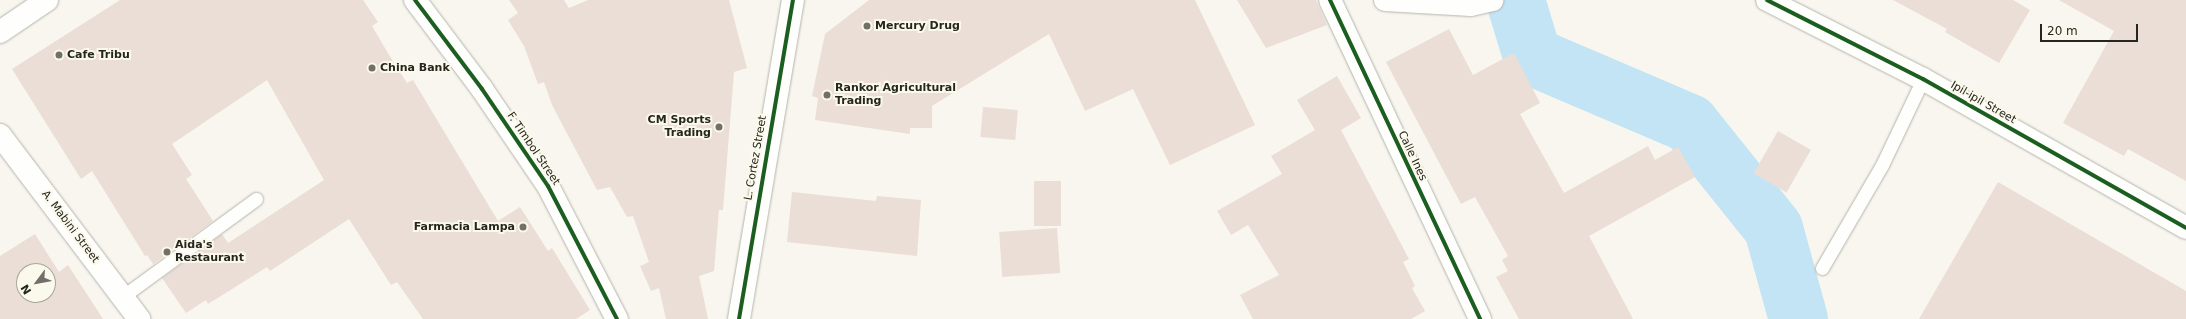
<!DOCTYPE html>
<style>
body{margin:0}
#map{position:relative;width:2186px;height:319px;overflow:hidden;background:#f8f6ee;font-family:"DejaVu Sans",sans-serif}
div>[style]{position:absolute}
.river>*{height:59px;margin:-29.5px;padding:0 29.5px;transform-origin:29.5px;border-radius:29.5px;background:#c2e4f4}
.building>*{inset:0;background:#ebded6;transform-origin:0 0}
.roads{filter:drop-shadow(0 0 1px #b5b4ae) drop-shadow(0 0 1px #b5b4ae)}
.lane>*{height:13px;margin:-6.5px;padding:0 6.5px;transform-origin:6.5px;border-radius:6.5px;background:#fefefc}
.street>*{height:22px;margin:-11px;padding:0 11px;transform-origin:11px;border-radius:11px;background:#fefefc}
.secondary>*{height:22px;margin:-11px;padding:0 11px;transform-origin:11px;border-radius:11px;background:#fefefc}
.cycleway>*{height:4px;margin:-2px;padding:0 2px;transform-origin:2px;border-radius:2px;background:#1b5e20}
.dots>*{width:11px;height:11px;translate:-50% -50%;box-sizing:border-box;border:2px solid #fbf9eb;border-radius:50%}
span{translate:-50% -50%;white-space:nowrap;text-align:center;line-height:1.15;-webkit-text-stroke:4px #fbf9eb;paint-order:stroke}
.poi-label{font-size:11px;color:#262620;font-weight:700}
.left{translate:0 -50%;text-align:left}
.right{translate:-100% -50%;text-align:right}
.street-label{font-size:11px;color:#262620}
.north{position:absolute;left:16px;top:263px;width:40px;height:40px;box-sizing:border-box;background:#fbf9eb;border:1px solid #a6a59a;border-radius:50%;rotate:238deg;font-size:11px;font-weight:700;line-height:16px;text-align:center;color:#262620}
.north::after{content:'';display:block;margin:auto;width:14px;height:18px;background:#706f68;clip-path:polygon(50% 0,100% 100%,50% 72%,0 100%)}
.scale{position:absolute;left:2040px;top:24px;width:98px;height:18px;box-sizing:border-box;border:2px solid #262620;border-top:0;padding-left:5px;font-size:12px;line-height:14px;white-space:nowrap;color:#262620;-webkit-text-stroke:3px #fbf9eb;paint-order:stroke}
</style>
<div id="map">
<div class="river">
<div style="left:1515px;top:0;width:59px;rotate:73.1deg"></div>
<div style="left:1532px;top:56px;width:171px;rotate:23.1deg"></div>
<div style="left:1689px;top:123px;width:134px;rotate:51.3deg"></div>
<div style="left:1773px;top:228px;width:94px;rotate:74.6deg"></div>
</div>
<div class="building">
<div style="clip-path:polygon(120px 0,363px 0,378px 22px,372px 26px,389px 55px,407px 83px,413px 80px,498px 221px,520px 207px,548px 251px,552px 248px,590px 310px,576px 319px,423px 319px,397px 282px,391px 285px,349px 219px,270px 271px,267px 267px,208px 304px,206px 300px,186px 313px,162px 278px,222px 234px,228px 243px,324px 180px,267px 80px,172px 144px,192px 175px,186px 179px,213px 221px,153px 264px,147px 255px,145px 256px,92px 171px,81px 179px,12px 69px)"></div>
<div style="clip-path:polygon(509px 0,564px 0,569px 8px,588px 0,729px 0,747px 68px,734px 72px,723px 210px,719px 210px,714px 271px,699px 276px,708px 319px,666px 319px,659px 288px,651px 291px,640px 266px,649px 262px,633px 216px,627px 217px,610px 187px,597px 190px,552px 105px,544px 82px,538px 84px,524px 46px,508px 20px,518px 13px)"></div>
<div style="clip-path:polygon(869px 0,1195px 0,1255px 125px,1170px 165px,1133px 89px,1085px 111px,1049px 34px,932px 106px,932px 128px,910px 128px,910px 134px,815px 120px,818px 98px,812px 96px,825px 34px)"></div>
<div style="clip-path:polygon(1237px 0,1316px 0,1327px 25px,1266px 48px)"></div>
<div style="clip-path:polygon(1893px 0,2013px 0,2030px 10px,1999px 63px,1945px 32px,1947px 29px)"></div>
<div style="clip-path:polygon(2059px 0,2186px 0,2186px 181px,2128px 149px,2124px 156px,2063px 123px,2114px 31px)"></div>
<div style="clip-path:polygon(1449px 29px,1473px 75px,1514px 53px,1540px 103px,1520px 114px,1564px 193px,1648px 146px,1655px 160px,1678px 147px,1695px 177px,1589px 236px,1633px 319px,1519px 319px,1496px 277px,1508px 271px,1502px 260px,1508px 256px,1475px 197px,1461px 204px,1386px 62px)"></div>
<div style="clip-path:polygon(1337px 76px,1361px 118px,1341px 130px,1409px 259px,1403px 262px,1415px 286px,1412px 288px,1425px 311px,1411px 319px,1253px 319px,1240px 295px,1279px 275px,1248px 225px,1231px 235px,1217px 211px,1282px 174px,1271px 156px,1315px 130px,1297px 100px)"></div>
<div style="left:983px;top:107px;width:35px;height:30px;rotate:5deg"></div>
<div style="left:1778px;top:131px;width:38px;height:49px;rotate:30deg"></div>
<div style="left:1034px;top:181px;width:27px;height:45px"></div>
<div style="clip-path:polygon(1998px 182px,2186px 291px,2186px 319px,1919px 319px)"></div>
<div style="clip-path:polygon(792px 192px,876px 201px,877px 196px,921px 200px,917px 256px,787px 242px)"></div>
<div style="left:1057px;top:228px;width:45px;height:58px;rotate:86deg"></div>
<div style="clip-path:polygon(evenodd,35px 234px,59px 272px,68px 265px,103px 319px,0 319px,0 256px,35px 234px,24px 271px,48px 271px,48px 295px,24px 295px,24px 271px)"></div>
</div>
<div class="roads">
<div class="lane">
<div style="left:1822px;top:268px;width:119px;rotate:-59.8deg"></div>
<div style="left:1882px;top:165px;width:95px;rotate:-64.5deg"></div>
<div style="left:122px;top:297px;width:166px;rotate:-36.2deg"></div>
</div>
<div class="street">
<div style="left:415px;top:0;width:111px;rotate:53deg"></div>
<div style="left:482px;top:89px;width:117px;rotate:55.8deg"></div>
<div style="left:548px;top:186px;width:150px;rotate:62.6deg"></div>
<div style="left:1330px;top:0;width:353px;rotate:64.8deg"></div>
<div style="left:0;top:32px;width:57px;rotate:-34.2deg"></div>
</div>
<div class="secondary">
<div style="left:1385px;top:0;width:86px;rotate:3.3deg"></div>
<div style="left:1471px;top:5px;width:22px;rotate:-13deg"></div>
<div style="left:1767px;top:0;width:175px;rotate:26.9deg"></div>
<div style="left:1923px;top:79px;width:302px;rotate:29.5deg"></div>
<div style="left:0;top:135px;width:231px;rotate:52.9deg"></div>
<div style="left:739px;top:319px;width:324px;rotate:-80.4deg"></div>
</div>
</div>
<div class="cycleway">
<div style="left:415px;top:0;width:111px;rotate:53deg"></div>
<div style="left:482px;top:89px;width:117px;rotate:55.8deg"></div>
<div style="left:548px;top:186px;width:150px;rotate:62.6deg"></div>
<div style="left:1330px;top:0;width:353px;rotate:64.8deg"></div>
<div style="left:1767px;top:0;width:175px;rotate:26.9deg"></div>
<div style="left:1923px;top:79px;width:302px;rotate:29.5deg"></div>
<div style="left:739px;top:319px;width:324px;rotate:-80.4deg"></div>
</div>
<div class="dots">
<div style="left:867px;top:26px;background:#706f68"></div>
<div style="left:59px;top:55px;background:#706f68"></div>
<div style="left:372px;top:68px;background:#706f68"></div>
<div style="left:827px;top:95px;background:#706f68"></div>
<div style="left:719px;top:127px;background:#706f68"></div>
<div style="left:523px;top:227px;background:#706f68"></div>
<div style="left:167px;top:252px;background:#706f68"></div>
</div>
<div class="poi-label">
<span class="left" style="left:875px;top:26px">Mercury Drug</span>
<span class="left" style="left:67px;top:55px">Cafe Tribu</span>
<span class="left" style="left:380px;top:68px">China Bank</span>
<span class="left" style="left:835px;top:95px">Rankor Agricultural<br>Trading</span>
<span class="right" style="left:711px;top:127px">CM Sports<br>Trading</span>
<span class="right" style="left:515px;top:227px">Farmacia Lampa</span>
<span class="left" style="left:175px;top:252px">Aida's<br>Restaurant</span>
</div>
<div class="street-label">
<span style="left:1983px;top:103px;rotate:30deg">Ipil-ipil Street</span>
<span style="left:533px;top:149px;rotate:56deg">F. Timbol Street</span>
<span style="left:1412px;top:156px;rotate:65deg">Calle Ines</span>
<span style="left:756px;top:158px;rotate:-80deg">L. Cortez Street</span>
<span style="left:70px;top:227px;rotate:53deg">A. Mabini Street</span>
</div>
<div class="north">N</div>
<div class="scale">20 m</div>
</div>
